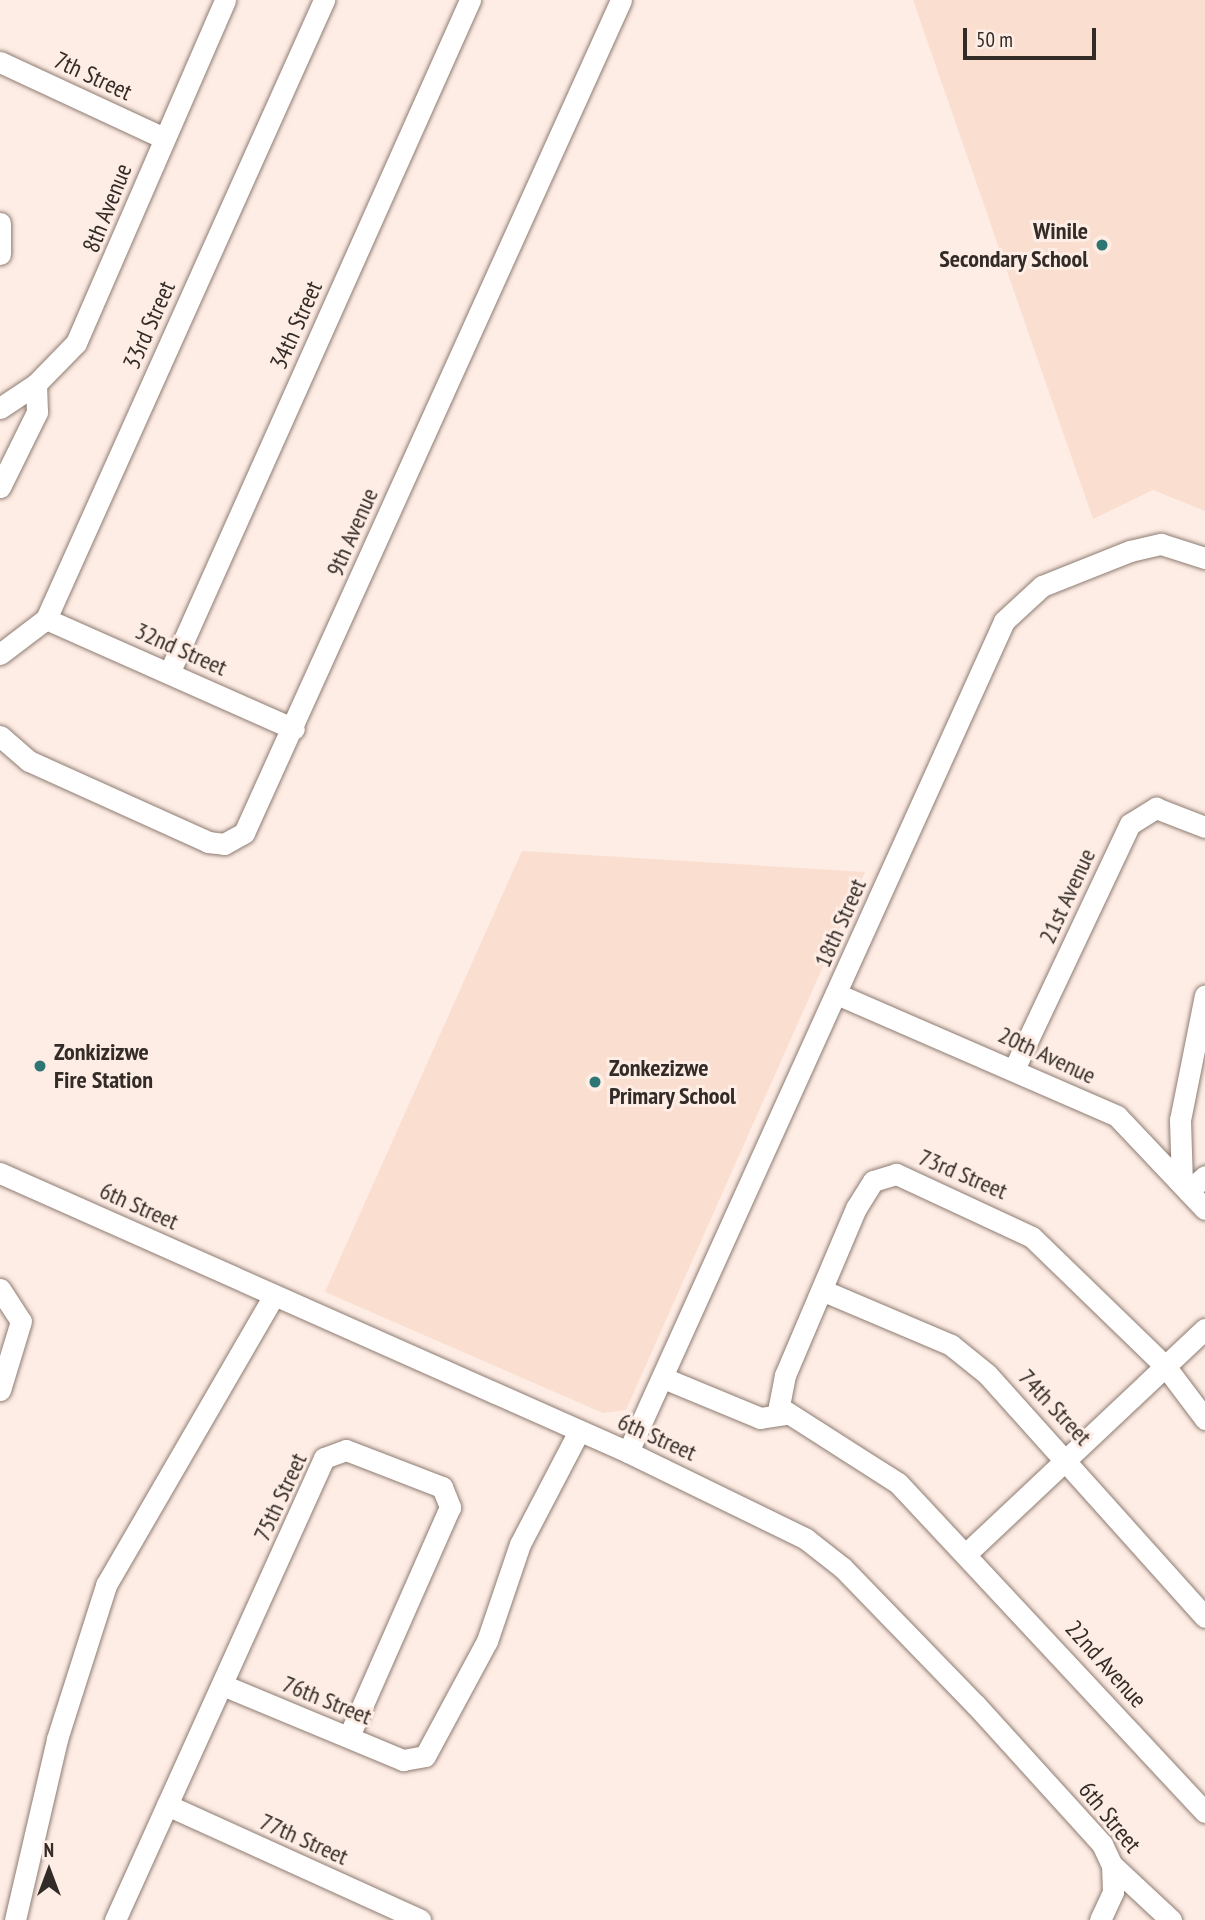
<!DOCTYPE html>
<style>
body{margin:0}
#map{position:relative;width:1205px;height:1920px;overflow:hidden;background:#feede5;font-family:"PT Sans Narrow",sans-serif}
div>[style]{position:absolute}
.built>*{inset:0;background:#faded0}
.roads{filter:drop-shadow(0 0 2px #8e7c72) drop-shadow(0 0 2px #8e7c72)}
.minor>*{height:21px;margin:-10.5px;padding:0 10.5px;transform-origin:10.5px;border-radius:10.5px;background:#fff}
.dots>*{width:19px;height:19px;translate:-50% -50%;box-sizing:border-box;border:4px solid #feede5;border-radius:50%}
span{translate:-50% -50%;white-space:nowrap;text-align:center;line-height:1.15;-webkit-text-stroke:6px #feede5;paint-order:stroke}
.street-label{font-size:24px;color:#322b27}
.poi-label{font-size:24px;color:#322b27;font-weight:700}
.right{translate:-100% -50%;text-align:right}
.left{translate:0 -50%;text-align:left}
.north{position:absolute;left:14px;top:1836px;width:70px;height:70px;-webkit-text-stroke:5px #feede5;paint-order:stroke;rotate:0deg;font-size:19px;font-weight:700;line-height:28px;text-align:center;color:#322b27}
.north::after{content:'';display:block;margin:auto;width:24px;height:32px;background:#322b27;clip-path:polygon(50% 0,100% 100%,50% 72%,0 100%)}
.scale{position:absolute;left:963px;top:28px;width:133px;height:32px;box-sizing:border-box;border:4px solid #322b27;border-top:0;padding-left:9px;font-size:21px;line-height:24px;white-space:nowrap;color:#322b27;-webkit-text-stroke:5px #feede5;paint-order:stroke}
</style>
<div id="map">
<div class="built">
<div style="clip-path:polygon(913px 0,1205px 0,1205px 511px,1153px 490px,1093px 519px)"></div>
<div style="clip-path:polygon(522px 851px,865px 872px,626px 1410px,603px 1413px,325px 1292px)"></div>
</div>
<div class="roads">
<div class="minor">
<div style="left:0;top:62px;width:181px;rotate:24.9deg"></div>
<div style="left:0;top:223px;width:31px;rotate:90deg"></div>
<div style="left:0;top:408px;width:43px;rotate:-33.7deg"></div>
<div style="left:36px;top:384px;width:57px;rotate:-45.7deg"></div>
<div style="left:76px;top:343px;width:374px;rotate:-66.5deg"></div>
<div style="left:0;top:487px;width:84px;rotate:-63.7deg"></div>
<div style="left:37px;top:412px;width:28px;rotate:-92deg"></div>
<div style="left:46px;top:619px;width:271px;rotate:23.9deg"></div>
<div style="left:0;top:654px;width:58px;rotate:-37.3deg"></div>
<div style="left:46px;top:619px;width:679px;rotate:-65.81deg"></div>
<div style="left:170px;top:671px;width:735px;rotate:-65.91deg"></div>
<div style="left:0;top:736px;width:38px;rotate:41deg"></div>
<div style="left:29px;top:761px;width:196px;rotate:24.3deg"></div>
<div style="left:208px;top:842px;width:16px;rotate:7deg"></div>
<div style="left:224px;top:844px;width:23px;rotate:-29deg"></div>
<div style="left:244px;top:833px;width:914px;rotate:-65.65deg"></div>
<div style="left:837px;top:994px;width:305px;rotate:23.5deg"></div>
<div style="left:1117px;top:1116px;width:128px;rotate:46.6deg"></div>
<div style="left:1015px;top:1067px;width:269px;rotate:-64.7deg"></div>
<div style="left:1130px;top:824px;width:31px;rotate:-32deg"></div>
<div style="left:1156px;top:808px;width:53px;rotate:21.2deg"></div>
<div style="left:0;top:1173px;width:687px;rotate:23.95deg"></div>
<div style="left:628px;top:1452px;width:198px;rotate:26deg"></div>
<div style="left:806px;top:1539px;width:47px;rotate:38.1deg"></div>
<div style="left:843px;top:1568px;width:190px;rotate:45.9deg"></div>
<div style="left:975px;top:1704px;width:189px;rotate:47.8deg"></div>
<div style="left:1102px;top:1844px;width:23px;rotate:65deg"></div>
<div style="left:1112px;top:1865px;width:81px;rotate:43deg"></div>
<div style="left:1182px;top:1184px;width:64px;rotate:-91.8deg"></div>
<div style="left:1180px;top:1120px;width:127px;rotate:-78.7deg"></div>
<div style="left:1188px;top:1191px;width:23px;rotate:-41deg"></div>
<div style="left:0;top:1289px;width:38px;rotate:57deg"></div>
<div style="left:21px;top:1321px;width:72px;rotate:106.9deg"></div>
<div style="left:824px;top:1291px;width:138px;rotate:23deg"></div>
<div style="left:951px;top:1345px;width:46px;rotate:38.9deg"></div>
<div style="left:987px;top:1374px;width:326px;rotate:48.1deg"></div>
<div style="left:666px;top:1379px;width:102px;rotate:22.5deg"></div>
<div style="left:760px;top:1418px;width:25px;rotate:-9deg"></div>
<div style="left:1205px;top:1419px;width:66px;rotate:-127deg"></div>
<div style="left:1165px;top:1366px;width:185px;rotate:-135.9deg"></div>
<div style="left:1032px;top:1237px;width:150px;rotate:-155.1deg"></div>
<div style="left:896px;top:1174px;width:24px;rotate:163deg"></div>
<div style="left:873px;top:1181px;width:32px;rotate:122deg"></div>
<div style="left:856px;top:1208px;width:181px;rotate:113deg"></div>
<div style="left:785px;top:1375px;width:33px;rotate:101deg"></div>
<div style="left:779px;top:1407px;width:141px;rotate:32.6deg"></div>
<div style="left:898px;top:1483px;width:450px;rotate:47deg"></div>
<div style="left:628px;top:1452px;width:912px;rotate:-65.65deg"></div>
<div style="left:1004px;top:621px;width:52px;rotate:-42.6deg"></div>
<div style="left:1042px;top:586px;width:95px;rotate:-21.7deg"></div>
<div style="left:1130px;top:551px;width:32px;rotate:-13deg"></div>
<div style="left:1161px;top:544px;width:46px;rotate:17.7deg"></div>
<div style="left:968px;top:1552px;width:325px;rotate:-43.3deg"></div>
<div style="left:225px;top:1686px;width:193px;rotate:22.6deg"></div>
<div style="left:403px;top:1760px;width:22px;rotate:-10deg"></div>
<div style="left:425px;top:1756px;width:131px;rotate:-61.7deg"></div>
<div style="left:487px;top:1641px;width:102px;rotate:-71.2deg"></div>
<div style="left:520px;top:1544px;width:127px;rotate:-62.4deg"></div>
<div style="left:167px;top:1805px;width:278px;rotate:24.4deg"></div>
<div style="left:15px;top:1920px;width:186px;rotate:-76.9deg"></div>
<div style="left:57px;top:1739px;width:162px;rotate:-72.3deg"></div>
<div style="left:106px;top:1585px;width:335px;rotate:-59.9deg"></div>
<div style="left:115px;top:1920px;width:507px;rotate:-65.66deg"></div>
<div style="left:324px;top:1458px;width:23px;rotate:-20deg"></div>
<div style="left:346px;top:1450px;width:103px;rotate:21.1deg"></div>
<div style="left:442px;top:1487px;width:22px;rotate:68deg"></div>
<div style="left:450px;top:1507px;width:250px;rotate:113.8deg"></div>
<div style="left:1100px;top:1920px;width:31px;rotate:-65deg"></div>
<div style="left:1113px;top:1892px;width:27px;rotate:-92deg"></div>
</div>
</div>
<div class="dots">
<div style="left:1102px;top:245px;background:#2d7673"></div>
<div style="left:40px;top:1066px;background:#2d7673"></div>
<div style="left:595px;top:1082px;background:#2d7673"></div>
</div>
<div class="street-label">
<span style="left:93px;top:76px;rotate:25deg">7th Street</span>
<span style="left:107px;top:208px;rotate:-68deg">8th Avenue</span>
<span style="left:149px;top:325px;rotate:-66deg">33rd Street</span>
<span style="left:296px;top:325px;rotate:-66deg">34th Street</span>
<span style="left:352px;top:532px;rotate:-66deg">9th Avenue</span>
<span style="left:181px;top:649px;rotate:24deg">32nd Street</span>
<span style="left:1067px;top:896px;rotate:-65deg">21st Avenue</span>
<span style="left:840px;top:923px;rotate:-66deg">18th Street</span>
<span style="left:1047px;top:1055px;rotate:25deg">20th Avenue</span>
<span style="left:963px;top:1174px;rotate:23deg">73rd Street</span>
<span style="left:139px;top:1206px;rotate:24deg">6th Street</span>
<span style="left:1055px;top:1407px;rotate:47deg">74th Street</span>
<span style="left:657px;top:1437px;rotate:24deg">6th Street</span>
<span style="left:280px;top:1497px;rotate:-65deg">75th Street</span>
<span style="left:1106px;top:1664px;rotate:48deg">22nd Avenue</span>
<span style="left:327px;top:1700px;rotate:22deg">76th Street</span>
<span style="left:1110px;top:1817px;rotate:51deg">6th Street</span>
<span style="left:304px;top:1839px;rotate:24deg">77th Street</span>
</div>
<div class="poi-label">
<span class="right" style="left:1088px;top:245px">Winile<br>Secondary School</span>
<span class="left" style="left:54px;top:1066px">Zonkizizwe<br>Fire Station</span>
<span class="left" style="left:609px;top:1082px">Zonkezizwe<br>Primary School</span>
</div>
<div class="north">N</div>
<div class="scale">50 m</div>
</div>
